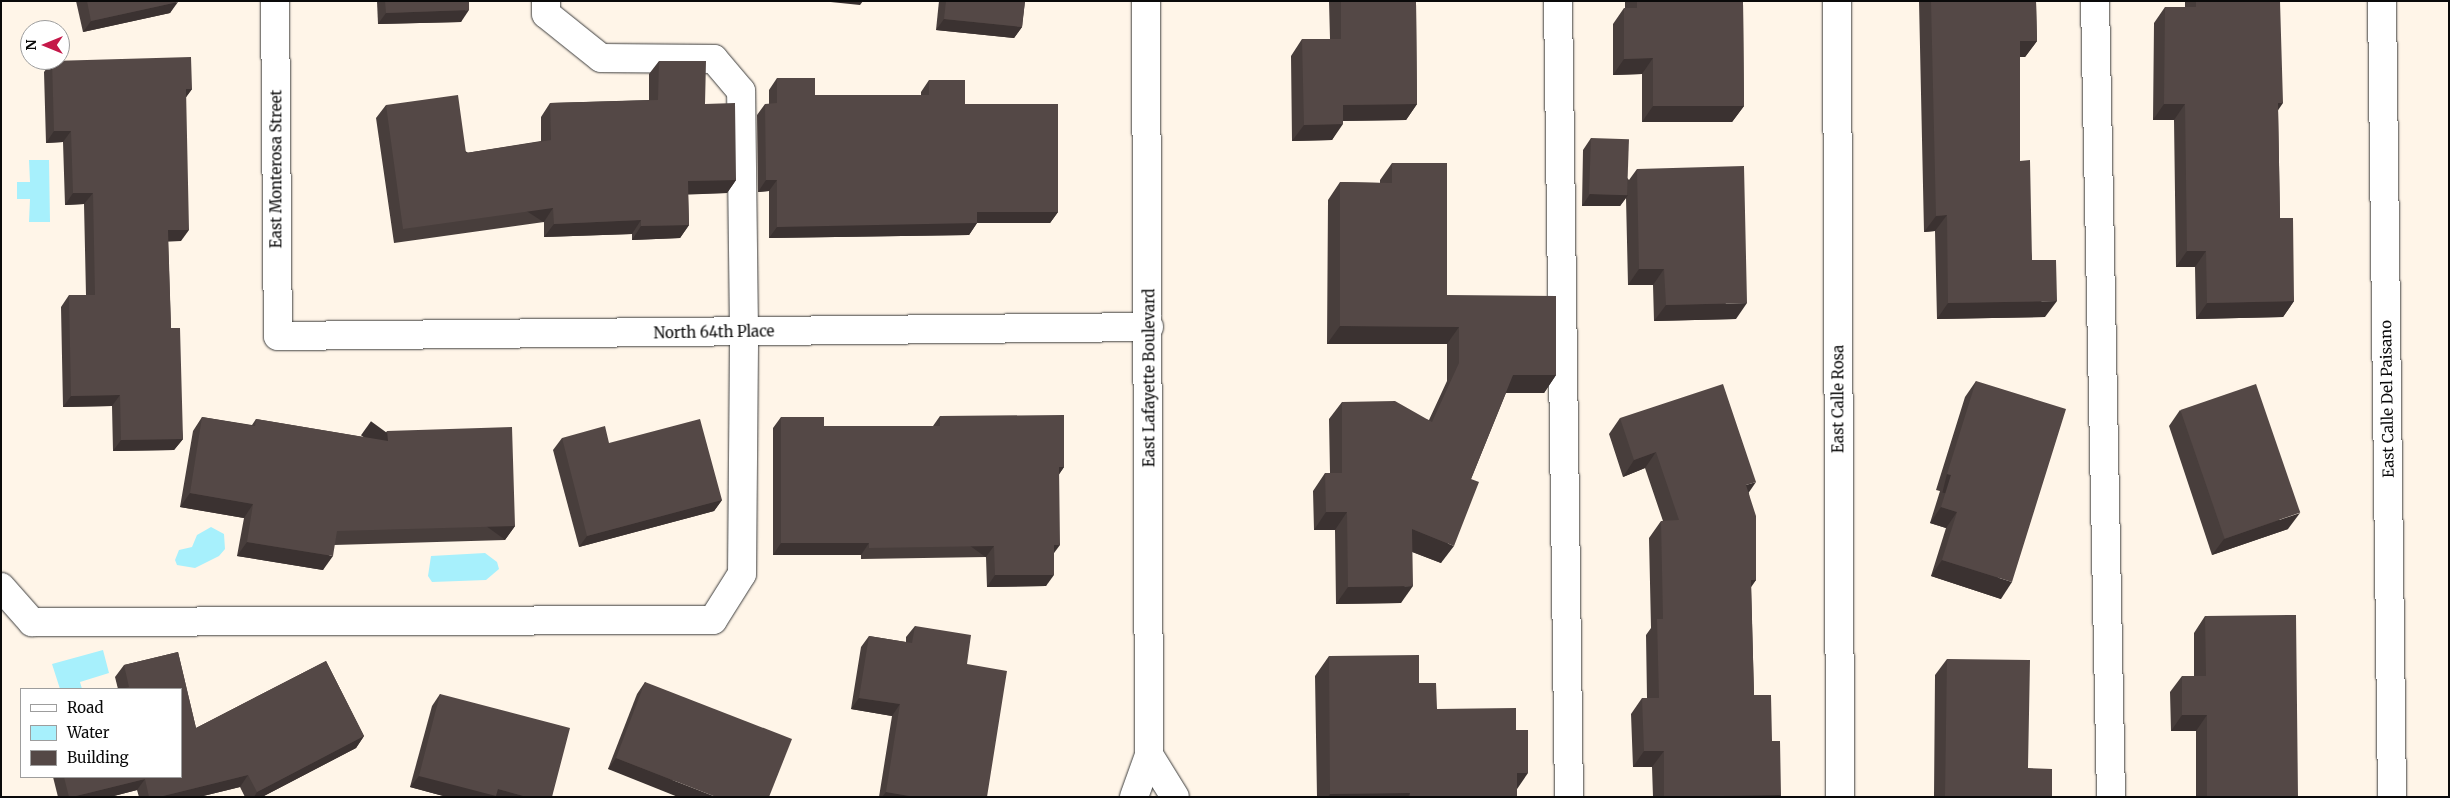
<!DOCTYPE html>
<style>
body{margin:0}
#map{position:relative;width:2450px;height:798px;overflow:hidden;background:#fff5e8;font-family:Merriweather,serif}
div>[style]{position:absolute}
.water>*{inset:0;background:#a7f0fc}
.roads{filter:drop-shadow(0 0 1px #3d3d3d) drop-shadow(0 0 1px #3d3d3d)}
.minor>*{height:28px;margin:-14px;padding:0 14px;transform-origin:14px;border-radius:14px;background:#fff}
.wall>*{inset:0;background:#483e3c}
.shaded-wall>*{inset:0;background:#3b3231;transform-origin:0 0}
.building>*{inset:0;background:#544846;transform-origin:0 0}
span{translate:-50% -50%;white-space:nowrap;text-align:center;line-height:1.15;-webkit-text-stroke:5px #fff;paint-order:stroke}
.street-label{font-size:15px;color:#0a0a0a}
.frame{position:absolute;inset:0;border:2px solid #0a0a0a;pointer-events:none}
.legend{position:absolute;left:20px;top:688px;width:162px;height:90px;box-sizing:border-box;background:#fff;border:1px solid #9d9d9d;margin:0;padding:6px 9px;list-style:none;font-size:15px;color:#0a0a0a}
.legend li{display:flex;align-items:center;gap:10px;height:25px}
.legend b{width:25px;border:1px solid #9d9d9d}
.north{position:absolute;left:20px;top:20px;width:50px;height:50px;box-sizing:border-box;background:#fff;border:1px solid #9d9d9d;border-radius:50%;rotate:270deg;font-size:14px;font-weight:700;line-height:20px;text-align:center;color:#0a0a0a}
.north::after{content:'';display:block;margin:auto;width:18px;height:22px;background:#c51849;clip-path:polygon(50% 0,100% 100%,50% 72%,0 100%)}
</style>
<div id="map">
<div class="water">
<div style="clip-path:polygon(29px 160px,49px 160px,50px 222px,29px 222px,30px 199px,17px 199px,17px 182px,30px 182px)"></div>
<div style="clip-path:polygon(211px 527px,224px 534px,225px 549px,219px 556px,195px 568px,177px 565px,175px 560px,179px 550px,192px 547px,197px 535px)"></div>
<div style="clip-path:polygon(485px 553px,497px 562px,499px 569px,486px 580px,432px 582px,428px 576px,431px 556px)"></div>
<div style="clip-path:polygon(103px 650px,109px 673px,80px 682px,82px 689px,60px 689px,52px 664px)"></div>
</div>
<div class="roads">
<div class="minor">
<div style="left:275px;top:1px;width:335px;rotate:89.5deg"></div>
<div style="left:278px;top:336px;width:871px;rotate:-0.59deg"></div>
<div style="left:1558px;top:1px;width:796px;rotate:89.21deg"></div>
<div style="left:1837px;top:1px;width:796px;rotate:89.78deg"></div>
<div style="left:2095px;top:1px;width:796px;rotate:88.85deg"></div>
<div style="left:2382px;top:1px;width:796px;rotate:89.28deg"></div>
<div style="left:1px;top:587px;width:47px;rotate:48.5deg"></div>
<div style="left:32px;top:622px;width:681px;rotate:-0.17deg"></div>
<div style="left:713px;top:620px;width:54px;rotate:-57.8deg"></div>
<div style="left:742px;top:574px;width:243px;rotate:-89.5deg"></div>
<div style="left:744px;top:331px;width:240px;rotate:-90.7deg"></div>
<div style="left:741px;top:91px;width:42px;rotate:-130.2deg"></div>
<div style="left:714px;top:59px;width:113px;rotate:-179.5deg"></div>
<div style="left:601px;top:58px;width:70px;rotate:-141.3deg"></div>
<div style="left:546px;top:14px;width:13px;rotate:-90deg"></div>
<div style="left:1149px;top:755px;width:49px;rotate:58.2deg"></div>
<div style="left:1134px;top:797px;width:45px;rotate:-70.3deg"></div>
<div style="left:1149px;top:755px;width:754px;rotate:-90.23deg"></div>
</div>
</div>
<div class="wall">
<div style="clip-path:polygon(76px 1px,177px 1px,170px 13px,83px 32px)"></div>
<div style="clip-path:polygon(377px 1px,469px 1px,461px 22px,378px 24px)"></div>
<div style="clip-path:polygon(939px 1px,1025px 1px,1022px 27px,1014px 38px,936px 30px)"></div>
<div style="clip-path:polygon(1329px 1px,1416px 1px,1417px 104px,1406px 120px,1343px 121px,1332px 140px,1292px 141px,1291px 56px,1302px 39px,1330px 39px)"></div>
<div style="clip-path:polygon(1625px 1px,1743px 1px,1744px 106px,1732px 122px,1642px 122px,1642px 74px,1613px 75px,1613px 24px,1624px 8px,1625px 8px)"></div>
<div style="clip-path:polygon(1919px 1px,2036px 1px,2037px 41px,2025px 57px,2020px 57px,2020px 161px,2032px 260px,2045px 317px,1937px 319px,1935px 231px,1924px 232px)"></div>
<div style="clip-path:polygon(2185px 1px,2280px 1px,2278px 110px,2280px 218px,2294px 301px,2283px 317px,2196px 319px,2195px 267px,2176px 267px,2174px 120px,2153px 120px,2154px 23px,2165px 7px,2185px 7px)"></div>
<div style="clip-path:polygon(52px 61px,192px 89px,186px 97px,181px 241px,168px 241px,171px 328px,183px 439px,174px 450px,113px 451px,112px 406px,63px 407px,61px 307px,69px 295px,86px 295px,84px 204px,65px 205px,63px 142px,46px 143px,44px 72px)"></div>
<div style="clip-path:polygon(659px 61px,705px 104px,736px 180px,727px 193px,688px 194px,689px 225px,680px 238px,632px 240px,632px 234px,544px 237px,544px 222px,394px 243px,376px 118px,386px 105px,466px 153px,541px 141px,541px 117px,550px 103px,649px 100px,649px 74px)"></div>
<div style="clip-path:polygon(777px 78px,815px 95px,921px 95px,921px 92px,929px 80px,965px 104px,1058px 212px,1050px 223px,977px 223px,969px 235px,769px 238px,769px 191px,758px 192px,757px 115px,765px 104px,769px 104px,769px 90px)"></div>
<div style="clip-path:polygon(1591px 138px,1629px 180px,1637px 169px,1736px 319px,1654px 321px,1653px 285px,1628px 285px,1626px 198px,1620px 206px,1582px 206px,1583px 150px)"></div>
<div style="clip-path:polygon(1392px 163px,1447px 295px,1556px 375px,1544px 393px,1506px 393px,1471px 479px,1441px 563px,1412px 552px,1401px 603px,1336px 604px,1335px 530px,1314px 530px,1313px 491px,1325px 473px,1330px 473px,1329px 419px,1342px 402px,1429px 420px,1447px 381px,1447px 344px,1327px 344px,1328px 200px,1340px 182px,1380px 183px,1380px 180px)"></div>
<div style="clip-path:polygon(1976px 381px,2001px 599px,1931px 576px,1946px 528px,1930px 523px,1940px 491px,1936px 490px,1965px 397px)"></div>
<div style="clip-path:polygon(2180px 410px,2288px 529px,2212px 555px,2169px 426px)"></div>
<div style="clip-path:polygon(940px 416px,1064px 467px,1059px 474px,1054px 554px,1046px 586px,987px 587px,986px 557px,861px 559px,861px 555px,773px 555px,773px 428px,781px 417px,824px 426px,933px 426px)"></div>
<div style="clip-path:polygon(202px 417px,252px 425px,256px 419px,381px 440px,387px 431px,515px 526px,505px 540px,334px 545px,323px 570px,237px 556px,244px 518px,180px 507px,193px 431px)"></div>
<div style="clip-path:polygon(1620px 418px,1749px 493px,1756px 580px,1751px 586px,1754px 695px,1772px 741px,1781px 795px,1780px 797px,1653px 797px,1652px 767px,1633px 767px,1631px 714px,1642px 698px,1647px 698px,1646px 635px,1651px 628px,1649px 538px,1661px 521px,1663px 521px,1645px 468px,1623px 477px,1609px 434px)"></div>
<div style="clip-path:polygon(562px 438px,609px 443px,722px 500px,714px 511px,579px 547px,553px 450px)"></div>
<div style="clip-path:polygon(2205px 616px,2298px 797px,2196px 797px,2196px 731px,2171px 731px,2170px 692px,2182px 676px,2194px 676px,2194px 633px)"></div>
<div style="clip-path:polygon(915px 626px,967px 664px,987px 797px,879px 797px,892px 716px,851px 709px,861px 647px,869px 636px,906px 642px,906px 637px)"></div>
<div style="clip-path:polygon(178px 652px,196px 728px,326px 661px,364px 736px,356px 748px,262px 797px,245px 797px,240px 787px,199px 797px,139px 797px,137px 790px,110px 797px,58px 797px,53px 777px,181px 777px,181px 689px,118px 689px,115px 677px,124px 665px)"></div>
<div style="clip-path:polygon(1329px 656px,1419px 683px,1437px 709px,1517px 789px,1517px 797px,1317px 797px,1315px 676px)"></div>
<div style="clip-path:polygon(1947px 659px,2028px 768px,2052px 797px,1934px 797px,1935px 675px)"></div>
<div style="clip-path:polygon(645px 682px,769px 797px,608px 769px,637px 694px)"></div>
<div style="clip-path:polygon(440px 694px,552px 797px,447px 797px,410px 787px,432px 706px)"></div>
</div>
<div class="shaded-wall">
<div style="clip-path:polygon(821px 1px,863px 1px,860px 5px)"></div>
<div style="clip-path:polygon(178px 2px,170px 13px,83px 32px,91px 21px)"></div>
<div style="clip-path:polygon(469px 10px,461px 22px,378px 24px,386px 13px)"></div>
<div style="clip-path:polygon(944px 19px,1022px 27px,1014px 38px,936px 30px)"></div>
<div style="clip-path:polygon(2020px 41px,2037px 41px,2025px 57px,2009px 57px)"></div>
<div style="clip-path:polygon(1653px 58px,1642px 74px,1613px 75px,1624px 59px)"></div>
<div style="clip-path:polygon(186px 89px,192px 89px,184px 100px)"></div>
<div style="clip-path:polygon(2278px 103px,2283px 103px,2272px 119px)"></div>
<div style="clip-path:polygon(1417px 104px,1406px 120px,1332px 121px,1343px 105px)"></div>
<div style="clip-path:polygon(2164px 104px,2185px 104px,2174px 120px,2153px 120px)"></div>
<div style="clip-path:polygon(1653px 106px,1744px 106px,1732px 122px,1642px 122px)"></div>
<div style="clip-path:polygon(1343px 124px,1332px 140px,1292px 141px,1304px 125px)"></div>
<div style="clip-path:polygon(54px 131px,71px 131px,63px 142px,46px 143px)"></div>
<div style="clip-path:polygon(736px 180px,727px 193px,678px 195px,688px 181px)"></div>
<div style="clip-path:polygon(766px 180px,777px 180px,769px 191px,758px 192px)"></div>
<div style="clip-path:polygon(73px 193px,93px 193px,84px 204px,65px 205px)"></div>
<div style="clip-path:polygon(1590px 194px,1628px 195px,1620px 206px,1582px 206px)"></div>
<div style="left:553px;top:208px;width:17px;height:151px;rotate:123deg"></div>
<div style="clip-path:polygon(977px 212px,1058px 212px,1050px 223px,977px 223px,969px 235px,769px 238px,777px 227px)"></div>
<div style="clip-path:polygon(1947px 215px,1935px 231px,1924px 232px,1936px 216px)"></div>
<div style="clip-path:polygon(641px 220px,632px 234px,544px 237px,554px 224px)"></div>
<div style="clip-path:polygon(689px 225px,680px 238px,632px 240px,641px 226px)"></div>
<div style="clip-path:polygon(168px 230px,189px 230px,181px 241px,160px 242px)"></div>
<div style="clip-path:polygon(2187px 251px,2206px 251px,2195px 267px,2176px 267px)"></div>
<div style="clip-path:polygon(1639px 269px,1664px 269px,1653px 285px,1628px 285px)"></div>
<div style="clip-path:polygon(2057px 301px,2045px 317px,1937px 319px,1948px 303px)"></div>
<div style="clip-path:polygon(2294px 301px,2283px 317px,2196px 319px,2207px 303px)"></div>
<div style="clip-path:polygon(1747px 303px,1736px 319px,1654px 321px,1666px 305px)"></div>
<div style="clip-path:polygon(1340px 326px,1459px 327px,1447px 344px,1327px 344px)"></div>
<div style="clip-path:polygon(1513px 375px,1556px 375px,1544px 393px,1501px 393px)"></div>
<div style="clip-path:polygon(120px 395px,112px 406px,63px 407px,71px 396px)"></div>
<div style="clip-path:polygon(183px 439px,174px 450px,113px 451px,121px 440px)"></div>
<div style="clip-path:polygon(1656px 452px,1645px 468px,1623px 477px,1634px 460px)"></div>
<div style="clip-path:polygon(1059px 467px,1064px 467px,1056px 479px)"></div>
<div style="left:1947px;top:474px;width:4px;height:19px;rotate:14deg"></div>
<div style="clip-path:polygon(1756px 482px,1745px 498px,1746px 485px)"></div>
<div style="clip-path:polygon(190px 493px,253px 504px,244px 518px,180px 507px)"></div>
<div style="clip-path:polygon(722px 500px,714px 511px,579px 547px,587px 536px)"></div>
<div style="clip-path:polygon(1941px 507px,1957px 512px,1946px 528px,1930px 523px)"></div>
<div style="clip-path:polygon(1326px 512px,1347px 512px,1335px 530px,1314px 530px)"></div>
<div style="clip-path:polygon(2300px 513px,2288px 529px,2212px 555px,2224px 539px)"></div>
<div style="left:515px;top:526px;width:17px;height:178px;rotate:126deg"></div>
<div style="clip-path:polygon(1412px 529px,1454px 546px,1441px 563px,1400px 547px)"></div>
<div style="clip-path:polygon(247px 542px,333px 556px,323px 570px,237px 556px)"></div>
<div style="clip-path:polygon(781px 543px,869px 543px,861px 555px,773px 555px)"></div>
<div style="clip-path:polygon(1054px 545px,1060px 545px,1051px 557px)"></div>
<div style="left:994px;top:546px;width:14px;height:125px;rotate:126deg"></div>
<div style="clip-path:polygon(1942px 560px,2012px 582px,2001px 599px,1931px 576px)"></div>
<div style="clip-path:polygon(995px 575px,1054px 575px,1046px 586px,987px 587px)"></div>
<div style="clip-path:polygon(1751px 580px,1756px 580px,1745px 596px)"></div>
<div style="clip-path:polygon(1413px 586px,1401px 603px,1336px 604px,1348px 587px)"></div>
<div style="clip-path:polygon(859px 698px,900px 704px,892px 716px,851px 709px)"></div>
<div style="clip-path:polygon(2182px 715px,2207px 715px,2196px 731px,2171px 731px)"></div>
<div style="clip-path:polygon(364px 736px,356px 748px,262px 797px,254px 797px,257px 792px)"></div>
<div style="clip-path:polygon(1644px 751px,1664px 751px,1652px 767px,1633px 767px)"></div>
<div style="clip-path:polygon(616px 758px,716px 797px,678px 797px,608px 769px)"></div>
<div style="clip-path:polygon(1517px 773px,1528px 773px,1515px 792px)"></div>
<div style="clip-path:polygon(248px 775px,240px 787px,199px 797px,159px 797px)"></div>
<div style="clip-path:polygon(419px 776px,498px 789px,527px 797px,447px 797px,410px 787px)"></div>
<div style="clip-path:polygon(145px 779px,137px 790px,110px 797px,72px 797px)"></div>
<div style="clip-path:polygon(886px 792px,915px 797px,882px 797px)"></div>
<div style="clip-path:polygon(1410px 793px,1408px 797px,1328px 797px,1330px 794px)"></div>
<div style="clip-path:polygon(1781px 795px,1780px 797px,1664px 797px)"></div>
</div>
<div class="building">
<div style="clip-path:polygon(87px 1px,177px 1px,178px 2px,91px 21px)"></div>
<div style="clip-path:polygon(385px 1px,469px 1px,469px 10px,386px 13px)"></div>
<div style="clip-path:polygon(946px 1px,1025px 1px,1022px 27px,944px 19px)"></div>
<div style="clip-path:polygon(1341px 1px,1416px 1px,1417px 104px,1343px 105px,1343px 124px,1304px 125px,1302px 39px,1341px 39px)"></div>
<div style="clip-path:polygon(1637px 1px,1743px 1px,1744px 106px,1653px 106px,1653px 58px,1624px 59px,1624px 8px,1637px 8px)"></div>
<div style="clip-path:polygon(1931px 1px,2036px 1px,2037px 41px,2020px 41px,2020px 161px,2030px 160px,2032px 260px,2056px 260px,2057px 301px,1948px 303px,1947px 215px,1936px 216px)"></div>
<div style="clip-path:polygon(2196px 1px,2280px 1px,2283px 103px,2278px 103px,2280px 218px,2293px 218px,2294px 301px,2207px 303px,2206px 251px,2187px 251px,2185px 104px,2164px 104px,2165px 7px,2196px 7px)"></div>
<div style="clip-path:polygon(191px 57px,192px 89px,186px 89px,189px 230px,168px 230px,171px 328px,180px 328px,183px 439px,121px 440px,120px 395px,71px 396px,69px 295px,95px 295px,93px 193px,73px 193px,71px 131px,54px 131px,52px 61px)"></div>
<div style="clip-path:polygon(659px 61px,706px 61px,705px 104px,735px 103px,736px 180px,688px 181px,689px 225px,641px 226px,641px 220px,554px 224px,553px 208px,403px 229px,386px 105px,458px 95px,466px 153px,551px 140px,550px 103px,658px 100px)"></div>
<div style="clip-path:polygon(777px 78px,815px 78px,815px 95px,929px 95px,929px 80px,965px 80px,965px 104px,1058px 104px,1058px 212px,977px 212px,977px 223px,777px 227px,777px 180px,766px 180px,765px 104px,777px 103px)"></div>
<div style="left:1591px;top:138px;width:38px;height:56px;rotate:2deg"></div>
<div style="clip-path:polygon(1392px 163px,1447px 163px,1447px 295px,1556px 296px,1556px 375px,1513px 375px,1471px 479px,1479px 482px,1454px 546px,1412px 529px,1413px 586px,1348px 587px,1347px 512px,1326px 512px,1325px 473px,1342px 473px,1342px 402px,1395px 401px,1432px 422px,1459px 363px,1459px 327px,1340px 326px,1340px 182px,1392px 183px)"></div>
<div style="clip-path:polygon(1744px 166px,1747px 303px,1666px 305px,1664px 269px,1639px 269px,1637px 169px)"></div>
<div style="clip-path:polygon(1976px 381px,2066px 409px,2012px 582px,1942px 560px,1957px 512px,1941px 507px,1951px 475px,1947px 474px)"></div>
<div style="clip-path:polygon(1723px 384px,1756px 482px,1746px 485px,1756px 516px,1756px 580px,1751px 580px,1754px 695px,1771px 695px,1772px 741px,1780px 741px,1781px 795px,1664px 797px,1664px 751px,1644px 751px,1642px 698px,1659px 698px,1657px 619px,1663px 619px,1661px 521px,1679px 520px,1656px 452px,1634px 460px,1620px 418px)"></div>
<div style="left:2256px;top:384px;width:136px;height:80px;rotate:71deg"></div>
<div style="clip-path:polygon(1064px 415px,1064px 467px,1059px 467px,1060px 545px,1054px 545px,1054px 575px,995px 575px,994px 546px,869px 548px,869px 543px,781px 543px,781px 417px,824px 417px,824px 426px,940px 426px,940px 416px)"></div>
<div style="clip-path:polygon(202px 417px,255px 426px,256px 419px,388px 441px,387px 431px,512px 427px,515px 526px,337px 531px,333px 556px,247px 542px,253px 504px,190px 493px)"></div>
<div style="clip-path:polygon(700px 419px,722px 500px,587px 536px,562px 438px,605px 426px,609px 443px)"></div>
<div style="clip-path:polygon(2296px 615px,2298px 797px,2207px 797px,2207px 715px,2182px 715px,2182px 676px,2206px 676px,2205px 616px)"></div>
<div style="clip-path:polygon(915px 626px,971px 635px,967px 664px,1007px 671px,987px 797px,915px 797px,886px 792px,900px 704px,859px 698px,869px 636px,912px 643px)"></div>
<div style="clip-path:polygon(178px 652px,196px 728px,326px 661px,364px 736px,257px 792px,248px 775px,159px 797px,149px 797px,145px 779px,72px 797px,69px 797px,64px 777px,181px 777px,181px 689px,121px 689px,129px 687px,124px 665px)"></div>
<div style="clip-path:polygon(1419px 655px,1419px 683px,1436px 683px,1437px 709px,1516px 708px,1516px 730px,1528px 730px,1528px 773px,1517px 773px,1517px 797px,1410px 797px,1410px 793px,1330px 794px,1329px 656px)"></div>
<div style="clip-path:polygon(1947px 659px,2030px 660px,2028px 768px,2052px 769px,2052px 797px,1945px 796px)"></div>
<div style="clip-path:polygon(645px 682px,792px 739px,769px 797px,716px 797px,616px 758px)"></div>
<div style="clip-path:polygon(440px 694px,570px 728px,552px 797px,527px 797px,498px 789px,496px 796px,419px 776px)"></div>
</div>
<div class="street-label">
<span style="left:276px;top:169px;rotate:-90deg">East Monterosa Street</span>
<span style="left:714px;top:332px;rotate:-1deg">North 64th Place</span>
<span style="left:1149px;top:378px;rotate:-90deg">East Lafayette Boulevard</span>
<span style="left:1838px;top:399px;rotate:-90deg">East Calle Rosa</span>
<span style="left:2387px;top:399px;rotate:-91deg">East Calle Del Paisano</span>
</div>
<div class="frame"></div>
<ul class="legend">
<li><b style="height:6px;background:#fff"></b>Road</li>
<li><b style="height:14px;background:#a7f0fc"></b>Water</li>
<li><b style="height:14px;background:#544846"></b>Building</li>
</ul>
<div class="north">N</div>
</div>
